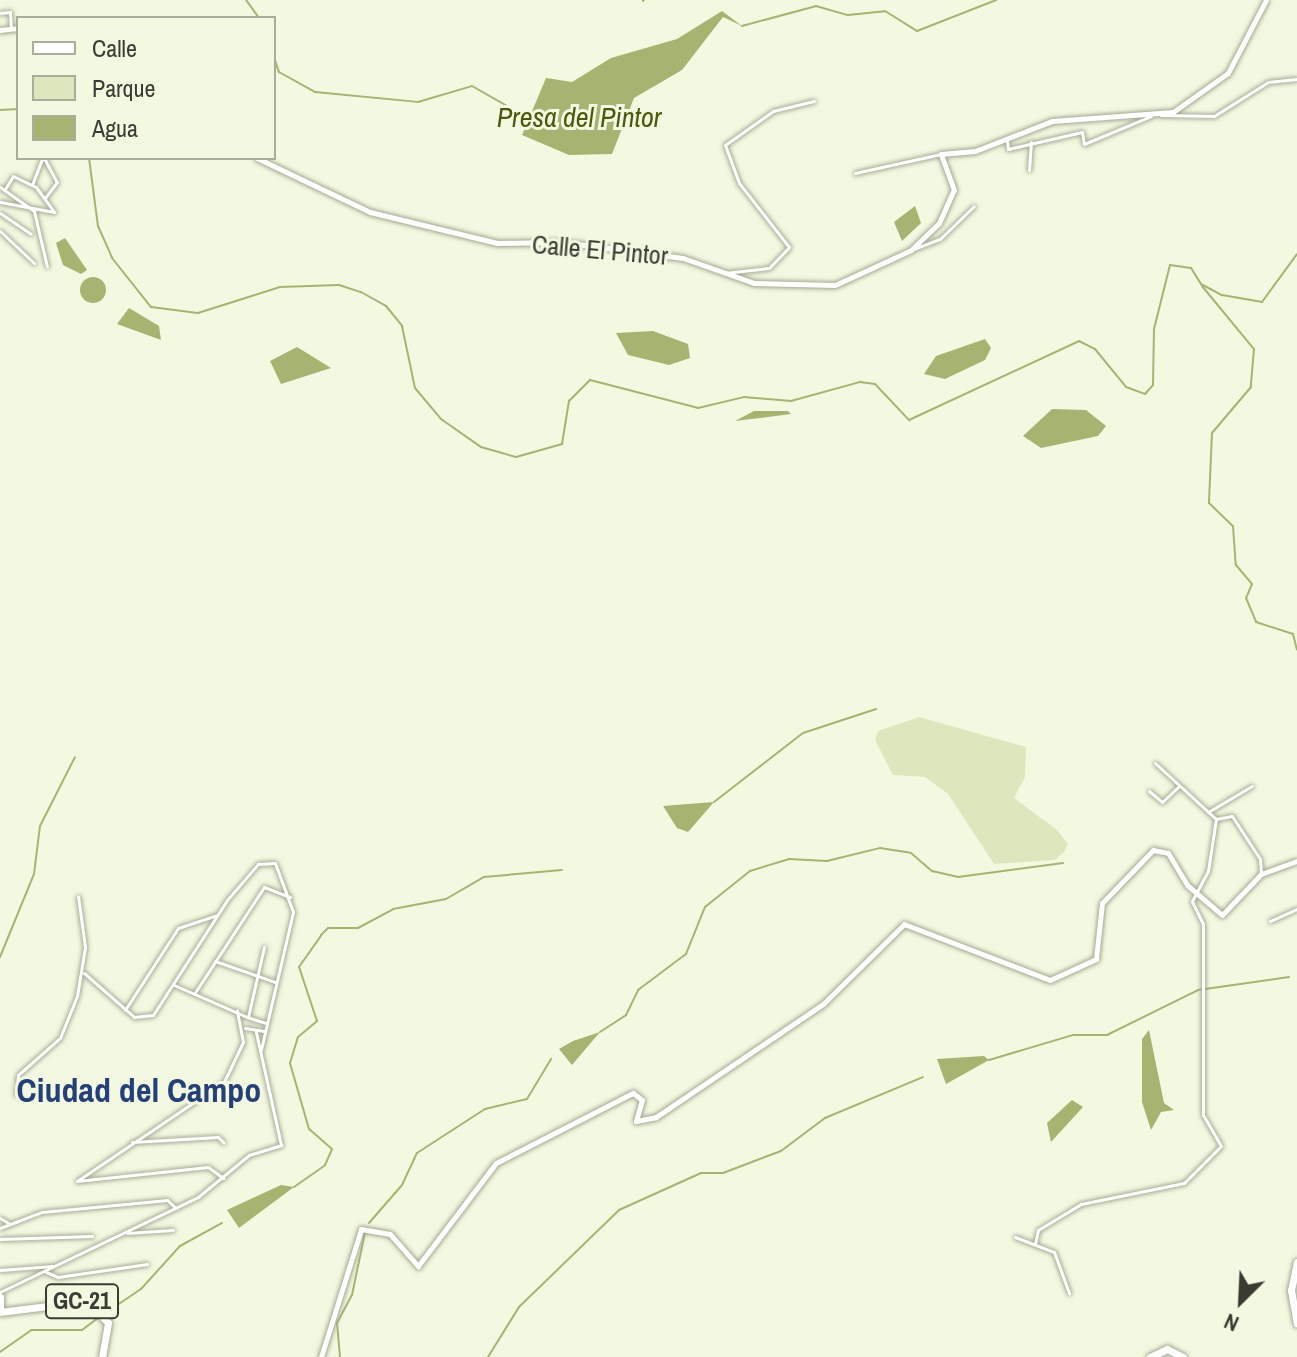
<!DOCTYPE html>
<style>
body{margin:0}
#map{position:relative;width:1297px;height:1357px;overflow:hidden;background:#f3f9e1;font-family:"Archivo Narrow",sans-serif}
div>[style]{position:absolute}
.green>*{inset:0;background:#dde7be}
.water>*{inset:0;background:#a5b471}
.round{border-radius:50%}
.stream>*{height:2px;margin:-1px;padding:0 1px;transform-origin:1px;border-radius:1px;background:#a5b471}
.roads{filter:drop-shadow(0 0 2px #a3a992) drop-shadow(0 0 2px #a3a992)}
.street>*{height:3px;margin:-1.5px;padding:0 1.5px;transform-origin:1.5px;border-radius:1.5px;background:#fff}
.secondary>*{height:5px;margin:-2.5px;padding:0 2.5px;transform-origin:2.5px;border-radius:2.5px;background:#fff}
.primary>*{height:7px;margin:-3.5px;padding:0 3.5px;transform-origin:3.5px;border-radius:3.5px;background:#fff}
span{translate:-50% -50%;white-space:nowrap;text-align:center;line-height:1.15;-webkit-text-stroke:6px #f3f9e1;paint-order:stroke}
.shield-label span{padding:2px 6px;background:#f3f9e1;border:2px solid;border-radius:6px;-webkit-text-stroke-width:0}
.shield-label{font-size:24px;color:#3a3c33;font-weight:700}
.street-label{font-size:26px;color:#3a3c33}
.water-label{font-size:28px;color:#4c580a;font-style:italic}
.district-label{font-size:34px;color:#254078;font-weight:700}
.legend{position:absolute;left:16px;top:16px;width:260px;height:144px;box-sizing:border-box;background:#f3f9e1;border:2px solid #a9ad9b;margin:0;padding:10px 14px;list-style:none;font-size:24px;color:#3a3c33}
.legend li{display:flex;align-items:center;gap:16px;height:40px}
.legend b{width:40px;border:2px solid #a9ad9b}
.north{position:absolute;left:1201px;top:1261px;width:80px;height:80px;-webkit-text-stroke:6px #f3f9e1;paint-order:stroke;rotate:204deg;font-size:22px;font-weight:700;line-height:32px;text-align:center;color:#3a3c33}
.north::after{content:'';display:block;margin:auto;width:28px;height:36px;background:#3a3c33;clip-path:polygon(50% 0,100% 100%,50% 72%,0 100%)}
</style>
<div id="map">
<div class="green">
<div style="clip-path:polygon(919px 717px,1026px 747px,1025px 777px,1014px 798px,1057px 830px,1068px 844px,1064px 852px,1055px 860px,994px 864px,948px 794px,925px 777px,893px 775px,875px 740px,878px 731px)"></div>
</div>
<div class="water">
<div style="clip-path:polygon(722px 11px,742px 26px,723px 17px,682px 70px,634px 98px,612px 154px,569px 155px,522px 135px,546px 78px,572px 82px,611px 58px,677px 39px)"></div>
<div style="clip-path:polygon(915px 206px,921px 223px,902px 241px,894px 222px)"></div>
<div style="clip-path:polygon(65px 238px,87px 270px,81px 274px,63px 265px,56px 243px)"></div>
<div class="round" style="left:80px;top:277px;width:26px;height:26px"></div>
<div style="clip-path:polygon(129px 308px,159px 326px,161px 340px,117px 324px)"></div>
<div style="clip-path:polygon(653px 331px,688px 344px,690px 358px,669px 365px,628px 355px,616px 333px)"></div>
<div style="clip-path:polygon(985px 339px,991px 348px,985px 360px,945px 379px,924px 374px,936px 356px)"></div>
<div style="clip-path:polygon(297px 347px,331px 368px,281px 384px,270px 361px)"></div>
<div style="clip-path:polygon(1052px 409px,1086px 410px,1106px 426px,1098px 436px,1041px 448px,1023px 436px)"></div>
<div style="clip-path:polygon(754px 411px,788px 411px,791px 414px,735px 421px)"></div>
<div style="clip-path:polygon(714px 802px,688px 832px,677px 828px,663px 806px)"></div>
<div style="clip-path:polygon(1149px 1030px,1164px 1103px,1174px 1110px,1161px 1112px,1151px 1130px,1142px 1102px,1142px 1039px)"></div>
<div style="clip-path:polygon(600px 1032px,572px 1065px,559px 1049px,573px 1041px)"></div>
<div style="clip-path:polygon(984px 1056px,989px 1060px,946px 1084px,937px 1059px)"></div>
<div style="clip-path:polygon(1072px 1100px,1083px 1107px,1051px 1142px,1047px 1123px)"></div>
<div style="clip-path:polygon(281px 1185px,294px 1187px,239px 1228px,227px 1210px)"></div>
</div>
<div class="stream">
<div style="left:246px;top:0;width:22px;rotate:54deg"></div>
<div style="left:643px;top:1px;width:1px;rotate:-45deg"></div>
<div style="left:742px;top:26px;width:77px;rotate:-15.1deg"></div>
<div style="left:816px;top:6px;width:33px;rotate:16deg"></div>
<div style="left:848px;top:15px;width:37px;rotate:-6deg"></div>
<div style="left:885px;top:11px;width:38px;rotate:32deg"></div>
<div style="left:917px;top:31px;width:85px;rotate:-21.4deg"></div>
<div style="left:274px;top:57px;width:16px;rotate:72deg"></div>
<div style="left:279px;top:72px;width:41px;rotate:29.1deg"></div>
<div style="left:315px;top:92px;width:103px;rotate:5.5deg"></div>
<div style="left:418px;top:102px;width:56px;rotate:-16.5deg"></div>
<div style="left:472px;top:86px;width:51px;rotate:29.6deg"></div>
<div style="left:0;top:110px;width:18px;rotate:-3deg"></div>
<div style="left:89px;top:158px;width:69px;rotate:82.5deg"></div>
<div style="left:98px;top:226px;width:35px;rotate:66deg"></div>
<div style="left:112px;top:258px;width:63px;rotate:51.5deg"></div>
<div style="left:151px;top:307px;width:47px;rotate:7.3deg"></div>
<div style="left:198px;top:313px;width:86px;rotate:-17.6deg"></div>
<div style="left:280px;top:287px;width:59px;rotate:-1.9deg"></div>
<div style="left:339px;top:285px;width:23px;rotate:18deg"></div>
<div style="left:361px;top:292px;width:29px;rotate:29deg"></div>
<div style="left:386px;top:306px;width:26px;rotate:51deg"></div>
<div style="left:402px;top:326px;width:63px;rotate:78.2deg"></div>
<div style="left:415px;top:388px;width:40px;rotate:50deg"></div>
<div style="left:441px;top:419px;width:49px;rotate:35deg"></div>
<div style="left:481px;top:447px;width:36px;rotate:16deg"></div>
<div style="left:516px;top:457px;width:48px;rotate:-15.8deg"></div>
<div style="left:562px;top:444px;width:44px;rotate:-80.8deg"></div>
<div style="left:569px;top:401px;width:30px;rotate:-45deg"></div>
<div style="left:590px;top:380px;width:112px;rotate:14.5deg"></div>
<div style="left:698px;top:408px;width:47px;rotate:-13.4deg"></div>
<div style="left:744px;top:397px;width:47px;rotate:4.9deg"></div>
<div style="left:791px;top:401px;width:72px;rotate:-15.4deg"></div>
<div style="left:860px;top:382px;width:15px;rotate:8deg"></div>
<div style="left:875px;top:384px;width:50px;rotate:46.6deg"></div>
<div style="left:909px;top:420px;width:187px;rotate:-24.9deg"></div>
<div style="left:1079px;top:341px;width:18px;rotate:27deg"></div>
<div style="left:1095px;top:349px;width:49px;rotate:50.8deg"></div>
<div style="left:1126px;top:387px;width:20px;rotate:20deg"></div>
<div style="left:1145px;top:394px;width:12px;rotate:-48deg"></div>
<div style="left:1153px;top:385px;width:56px;rotate:-89deg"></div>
<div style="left:1154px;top:329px;width:66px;rotate:-76deg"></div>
<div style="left:1170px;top:265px;width:21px;rotate:8deg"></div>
<div style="left:1191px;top:268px;width:19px;rotate:58deg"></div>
<div style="left:1201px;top:284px;width:24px;rotate:28deg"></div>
<div style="left:1222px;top:295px;width:41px;rotate:9.9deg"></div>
<div style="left:1262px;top:302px;width:59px;rotate:-53.9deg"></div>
<div style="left:1202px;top:286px;width:82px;rotate:50.5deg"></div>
<div style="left:1254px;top:349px;width:38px;rotate:95deg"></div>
<div style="left:1251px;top:387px;width:60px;rotate:130.3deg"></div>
<div style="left:1212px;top:433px;width:70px;rotate:92.5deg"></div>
<div style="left:1209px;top:503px;width:33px;rotate:44deg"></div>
<div style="left:1233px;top:526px;width:39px;rotate:86deg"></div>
<div style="left:1236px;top:565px;width:25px;rotate:50deg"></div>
<div style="left:1252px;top:584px;width:15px;rotate:113deg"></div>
<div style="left:1246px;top:598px;width:26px;rotate:67deg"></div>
<div style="left:1256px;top:622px;width:39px;rotate:18deg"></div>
<div style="left:1293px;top:634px;width:16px;rotate:76deg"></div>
<div style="left:714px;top:802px;width:113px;rotate:-37.8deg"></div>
<div style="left:803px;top:733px;width:77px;rotate:-18.2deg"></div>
<div style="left:0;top:957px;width:90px;rotate:-67.7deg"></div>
<div style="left:34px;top:874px;width:48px;rotate:-82.9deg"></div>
<div style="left:40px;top:826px;width:77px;rotate:-63.1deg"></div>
<div style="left:600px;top:1032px;width:31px;rotate:-33deg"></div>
<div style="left:626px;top:1015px;width:28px;rotate:-64deg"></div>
<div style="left:638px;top:990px;width:60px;rotate:-36.9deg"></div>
<div style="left:686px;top:954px;width:51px;rotate:-68deg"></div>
<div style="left:705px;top:907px;width:58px;rotate:-38.7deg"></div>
<div style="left:750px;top:871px;width:41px;rotate:-17.1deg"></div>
<div style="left:789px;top:859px;width:38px;rotate:3deg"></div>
<div style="left:827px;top:861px;width:55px;rotate:-13.8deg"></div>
<div style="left:880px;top:848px;width:31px;rotate:9deg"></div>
<div style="left:911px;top:853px;width:28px;rotate:41deg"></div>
<div style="left:932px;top:871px;width:27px;rotate:13deg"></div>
<div style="left:958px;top:877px;width:106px;rotate:-7.6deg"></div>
<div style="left:989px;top:1060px;width:88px;rotate:-16.6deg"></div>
<div style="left:1073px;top:1035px;width:34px"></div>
<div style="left:1107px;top:1035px;width:102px;rotate:-26.3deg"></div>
<div style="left:1198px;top:990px;width:92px;rotate:-8.1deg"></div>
<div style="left:294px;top:1187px;width:38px;rotate:-35deg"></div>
<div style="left:325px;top:1165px;width:17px;rotate:-66deg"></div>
<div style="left:332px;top:1149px;width:30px;rotate:-139deg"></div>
<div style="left:309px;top:1129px;width:69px;rotate:-106.1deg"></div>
<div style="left:290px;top:1063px;width:27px;rotate:-73deg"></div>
<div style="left:298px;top:1037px;width:25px;rotate:-40deg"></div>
<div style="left:317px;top:1021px;width:57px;rotate:-108.4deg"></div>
<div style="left:299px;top:967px;width:39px;rotate:-55deg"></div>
<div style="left:321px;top:935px;width:10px;rotate:-45deg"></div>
<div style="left:328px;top:928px;width:30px"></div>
<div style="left:358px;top:928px;width:40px;rotate:-28deg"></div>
<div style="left:393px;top:909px;width:54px;rotate:-10.7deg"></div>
<div style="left:446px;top:899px;width:44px;rotate:-30.1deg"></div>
<div style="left:484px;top:877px;width:78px;rotate:-5.1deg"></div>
<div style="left:369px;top:1223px;width:50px;rotate:-49deg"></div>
<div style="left:402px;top:1185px;width:35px;rotate:-65deg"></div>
<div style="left:417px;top:1153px;width:81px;rotate:-32.9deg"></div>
<div style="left:485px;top:1109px;width:43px;rotate:-13.4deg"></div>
<div style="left:527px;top:1099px;width:47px;rotate:-59deg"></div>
<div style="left:107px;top:1312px;width:41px;rotate:-34.1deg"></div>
<div style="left:141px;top:1289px;width:58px;rotate:-47.8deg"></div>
<div style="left:180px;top:1246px;width:48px;rotate:-28.7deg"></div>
<div style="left:0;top:1352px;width:38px;rotate:-35deg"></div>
<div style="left:31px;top:1330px;width:51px"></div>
<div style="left:82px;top:1330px;width:21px;rotate:-37deg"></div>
<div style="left:340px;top:1357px;width:34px;rotate:-95deg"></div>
<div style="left:337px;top:1323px;width:32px;rotate:-62deg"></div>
<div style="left:352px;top:1295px;width:64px;rotate:-78.3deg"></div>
<div style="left:488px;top:1357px;width:59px;rotate:-58.2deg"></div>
<div style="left:519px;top:1307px;width:139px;rotate:-44.1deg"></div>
<div style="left:619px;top:1210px;width:90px;rotate:-24.3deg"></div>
<div style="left:701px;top:1173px;width:22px"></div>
<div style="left:723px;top:1173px;width:62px;rotate:-20.8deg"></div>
<div style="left:781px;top:1151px;width:55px;rotate:-36.9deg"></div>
<div style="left:825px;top:1118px;width:106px;rotate:-22.7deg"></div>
</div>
<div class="roads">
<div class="street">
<div style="left:0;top:13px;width:10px;rotate:-6deg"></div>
<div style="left:10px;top:12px;width:17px;rotate:87deg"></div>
<div style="left:1161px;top:115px;width:53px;rotate:1.1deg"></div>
<div style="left:1214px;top:116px;width:64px;rotate:-32.2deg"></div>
<div style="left:1268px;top:82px;width:29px;rotate:-6deg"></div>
<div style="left:1007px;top:141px;width:8px;rotate:83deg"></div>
<div style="left:1008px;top:149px;width:76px;rotate:-12.9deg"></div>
<div style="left:1082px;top:132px;width:12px;rotate:81deg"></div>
<div style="left:1084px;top:144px;width:73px;rotate:-22.7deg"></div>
<div style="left:44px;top:158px;width:27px;rotate:62deg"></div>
<div style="left:57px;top:182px;width:20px;rotate:127deg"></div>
<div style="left:1029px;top:170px;width:28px;rotate:-86deg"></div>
<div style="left:855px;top:173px;width:88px;rotate:-12.5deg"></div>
<div style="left:32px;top:185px;width:28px;rotate:-69deg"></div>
<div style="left:0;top:187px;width:42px;rotate:35.2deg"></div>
<div style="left:34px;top:211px;width:57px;rotate:76.9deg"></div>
<div style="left:5px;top:189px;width:15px;rotate:-58deg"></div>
<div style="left:13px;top:176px;width:25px;rotate:26deg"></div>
<div style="left:36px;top:187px;width:31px;rotate:54deg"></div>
<div style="left:0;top:202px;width:55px;rotate:10.5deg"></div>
<div style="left:0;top:213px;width:37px;rotate:34deg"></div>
<div style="left:0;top:231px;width:47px;rotate:43.3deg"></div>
<div style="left:911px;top:250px;width:31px;rotate:-21deg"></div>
<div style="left:940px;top:239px;width:47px;rotate:-44.1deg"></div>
<div style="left:725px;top:273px;width:44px;rotate:-6.5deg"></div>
<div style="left:769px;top:268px;width:29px;rotate:-46deg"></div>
<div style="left:789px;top:247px;width:81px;rotate:-128deg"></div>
<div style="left:739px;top:183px;width:40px;rotate:-110.2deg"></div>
<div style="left:725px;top:145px;width:59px;rotate:-35.3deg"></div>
<div style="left:773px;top:111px;width:42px;rotate:-13.7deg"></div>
<div style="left:1155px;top:763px;width:83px;rotate:42.6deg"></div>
<div style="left:1149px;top:791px;width:17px;rotate:40deg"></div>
<div style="left:1162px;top:802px;width:22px;rotate:-43deg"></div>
<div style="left:1208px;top:812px;width:51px;rotate:-30.6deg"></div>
<div style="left:1216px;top:819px;width:16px;rotate:-11deg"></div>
<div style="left:1232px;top:816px;width:51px;rotate:56.9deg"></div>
<div style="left:1260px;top:859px;width:15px;rotate:86deg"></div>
<div style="left:1270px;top:921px;width:30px;rotate:-24deg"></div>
<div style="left:215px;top:961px;width:64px;rotate:19.3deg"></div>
<div style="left:84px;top:973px;width:67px;rotate:41.3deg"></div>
<div style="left:134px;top:1017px;width:19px;rotate:-6deg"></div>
<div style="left:153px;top:1015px;width:137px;rotate:-57.2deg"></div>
<div style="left:227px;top:900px;width:48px;rotate:-49.3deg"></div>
<div style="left:258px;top:864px;width:17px;rotate:-3deg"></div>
<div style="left:275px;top:863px;width:52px;rotate:69.8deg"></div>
<div style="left:293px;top:912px;width:141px;rotate:103.1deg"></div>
<div style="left:174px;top:985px;width:80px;rotate:23.7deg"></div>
<div style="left:194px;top:994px;width:128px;rotate:-56.8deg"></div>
<div style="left:264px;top:887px;width:28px;rotate:21deg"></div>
<div style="left:125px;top:1010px;width:98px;rotate:-57.1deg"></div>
<div style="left:178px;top:928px;width:41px;rotate:-18.4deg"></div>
<div style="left:247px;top:1017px;width:20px;rotate:18deg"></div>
<div style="left:248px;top:1017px;width:72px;rotate:-77.1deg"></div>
<div style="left:245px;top:1028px;width:19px;rotate:9deg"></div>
<div style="left:16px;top:1095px;width:20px;rotate:-84deg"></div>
<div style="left:18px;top:1075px;width:56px;rotate:-41.4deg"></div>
<div style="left:60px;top:1038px;width:45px;rotate:-68deg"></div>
<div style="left:77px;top:996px;width:50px;rotate:-80.7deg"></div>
<div style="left:85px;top:947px;width:51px;rotate:-97.8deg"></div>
<div style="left:132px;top:1142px;width:86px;rotate:-3.3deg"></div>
<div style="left:218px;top:1137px;width:8px;rotate:45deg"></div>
<div style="left:77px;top:1181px;width:177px;rotate:-34deg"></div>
<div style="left:224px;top:1082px;width:44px;rotate:-64.6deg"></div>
<div style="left:243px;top:1042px;width:32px;rotate:-101deg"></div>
<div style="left:77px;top:1181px;width:132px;rotate:-6.1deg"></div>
<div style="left:208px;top:1167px;width:19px;rotate:36deg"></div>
<div style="left:0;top:1218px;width:12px;rotate:31deg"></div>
<div style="left:0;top:1228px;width:45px;rotate:-20.9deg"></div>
<div style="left:42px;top:1212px;width:126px;rotate:-5.5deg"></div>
<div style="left:167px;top:1200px;width:12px;rotate:42deg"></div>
<div style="left:127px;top:1233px;width:46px;rotate:-3.7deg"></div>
<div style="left:1015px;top:1237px;width:42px;rotate:21deg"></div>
<div style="left:1054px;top:1252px;width:44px;rotate:69.9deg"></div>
<div style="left:0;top:1239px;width:92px;rotate:-1.9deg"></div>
<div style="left:1035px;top:1244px;width:14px;rotate:-78deg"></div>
<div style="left:1038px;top:1230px;width:50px;rotate:-31.2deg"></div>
<div style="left:1081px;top:1204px;width:105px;rotate:-11.5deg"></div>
<div style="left:1184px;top:1183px;width:52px;rotate:-45deg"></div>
<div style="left:1221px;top:1146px;width:36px;rotate:-120deg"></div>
<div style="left:1203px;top:1115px;width:191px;rotate:-90deg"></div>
<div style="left:1203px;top:924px;width:25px;rotate:-116deg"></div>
<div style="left:1192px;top:901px;width:34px;rotate:-62deg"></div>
<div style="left:1208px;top:871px;width:53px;rotate:-81.3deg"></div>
<div style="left:0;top:1270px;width:53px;rotate:-4.3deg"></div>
<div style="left:46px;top:1272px;width:13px;rotate:23deg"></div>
<div style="left:58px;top:1277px;width:90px;rotate:-8.3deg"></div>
<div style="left:0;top:1292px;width:220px;rotate:-25.6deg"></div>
<div style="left:198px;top:1197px;width:66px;rotate:-39.5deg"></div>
<div style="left:249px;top:1155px;width:34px;rotate:-17deg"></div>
<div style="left:281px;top:1145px;width:116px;rotate:-102.5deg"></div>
</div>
<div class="secondary">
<div style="left:0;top:30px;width:18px;rotate:-6deg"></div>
<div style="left:257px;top:158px;width:125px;rotate:25.5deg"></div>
<div style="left:370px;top:212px;width:131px;rotate:13.7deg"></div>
<div style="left:497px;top:243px;width:65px;rotate:-0.9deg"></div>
<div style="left:562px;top:242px;width:122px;rotate:7.5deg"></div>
<div style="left:683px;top:258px;width:75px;rotate:19.4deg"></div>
<div style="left:754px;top:283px;width:81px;rotate:1.4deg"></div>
<div style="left:835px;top:285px;width:84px;rotate:-24.7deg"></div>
<div style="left:911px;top:250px;width:39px;rotate:-44deg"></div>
<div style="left:939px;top:223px;width:36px;rotate:-66deg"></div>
<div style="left:954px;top:190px;width:38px;rotate:-110deg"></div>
<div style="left:941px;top:154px;width:34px;rotate:-5deg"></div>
<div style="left:975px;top:151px;width:83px;rotate:-21.3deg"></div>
<div style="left:1052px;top:121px;width:121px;rotate:-4.3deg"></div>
<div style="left:1173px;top:112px;width:67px;rotate:-35.3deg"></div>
<div style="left:1228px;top:73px;width:82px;rotate:-62.5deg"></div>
<div style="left:321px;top:1357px;width:134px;rotate:-72.6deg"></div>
<div style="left:361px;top:1229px;width:29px;rotate:10deg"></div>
<div style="left:390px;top:1234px;width:43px;rotate:48.8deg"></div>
<div style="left:418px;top:1266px;width:129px;rotate:-52.9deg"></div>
<div style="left:496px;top:1163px;width:154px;rotate:-27.1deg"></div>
<div style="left:633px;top:1093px;width:11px;rotate:38deg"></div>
<div style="left:642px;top:1100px;width:22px;rotate:106deg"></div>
<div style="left:636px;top:1121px;width:20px;rotate:-11deg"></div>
<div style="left:656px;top:1117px;width:202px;rotate:-34.1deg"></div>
<div style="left:823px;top:1004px;width:114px;rotate:-44.6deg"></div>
<div style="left:904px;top:924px;width:156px;rotate:21deg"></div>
<div style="left:1050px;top:980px;width:51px;rotate:-24.5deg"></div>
<div style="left:1096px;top:959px;width:56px;rotate:-83.9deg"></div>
<div style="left:1102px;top:903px;width:74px;rotate:-46.1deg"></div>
<div style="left:1153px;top:850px;width:15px;rotate:11deg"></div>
<div style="left:1168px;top:853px;width:37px;rotate:59deg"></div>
<div style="left:1187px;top:885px;width:46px;rotate:40.6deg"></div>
<div style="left:1222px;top:915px;width:57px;rotate:-46.4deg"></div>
<div style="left:1261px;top:874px;width:38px;rotate:-20deg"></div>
</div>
<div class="primary">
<div style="left:1297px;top:1262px;width:29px;rotate:102deg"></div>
<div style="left:1291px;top:1290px;width:34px;rotate:80deg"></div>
<div style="left:0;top:1297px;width:12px;rotate:90deg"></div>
<div style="left:0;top:1312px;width:88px;rotate:-7.2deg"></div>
<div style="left:87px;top:1301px;width:30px;rotate:46deg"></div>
<div style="left:108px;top:1323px;width:35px;rotate:100deg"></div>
<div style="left:1150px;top:1357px;width:19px;rotate:-25deg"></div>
<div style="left:1167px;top:1349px;width:18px;rotate:27deg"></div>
</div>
</div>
<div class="shield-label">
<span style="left:82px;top:1301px">GC-21</span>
</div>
<div class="street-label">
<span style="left:600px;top:250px;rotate:5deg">Calle El Pintor</span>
</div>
<div class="water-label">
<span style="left:579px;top:117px">Presa del Pintor</span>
</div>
<div class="district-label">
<span style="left:139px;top:1091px">Ciudad del Campo</span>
</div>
<ul class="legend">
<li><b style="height:10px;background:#fff"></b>Calle</li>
<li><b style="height:22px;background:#dde7be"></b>Parque</li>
<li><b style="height:22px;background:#a5b471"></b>Agua</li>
</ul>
<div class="north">N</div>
</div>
